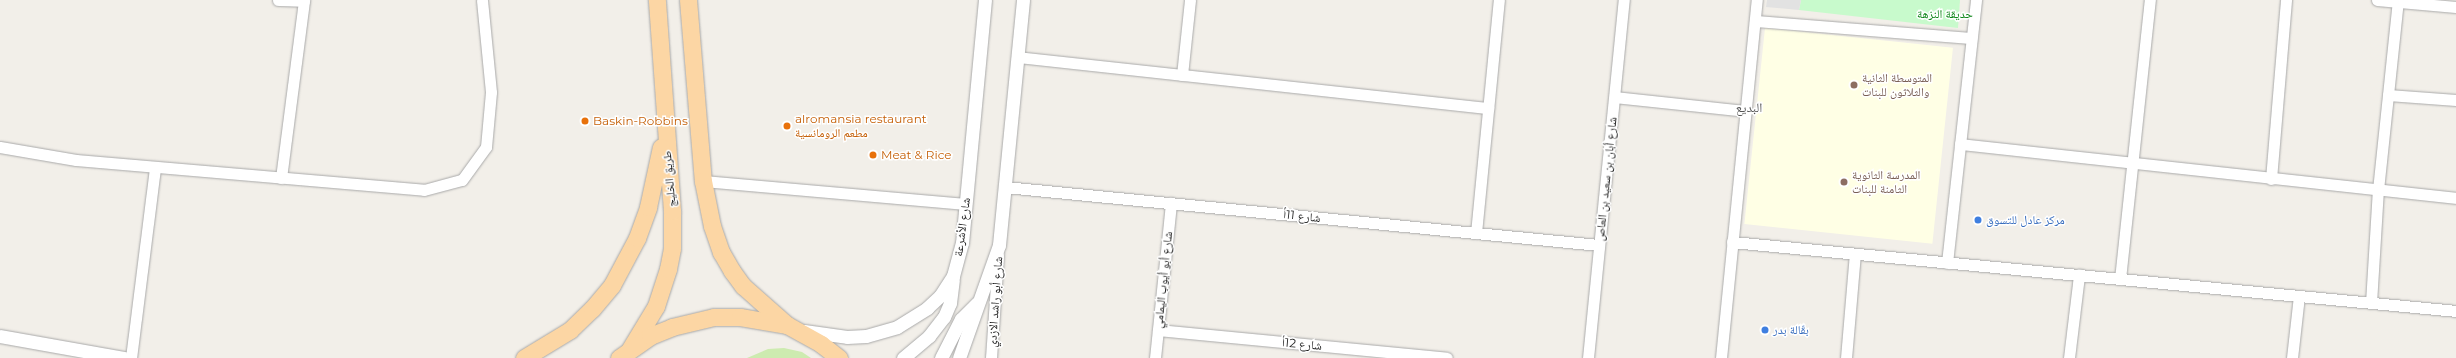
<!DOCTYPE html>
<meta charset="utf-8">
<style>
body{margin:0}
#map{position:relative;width:2456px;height:358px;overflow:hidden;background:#f2efe9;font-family:Montserrat,"Noto Naskh Arabic",sans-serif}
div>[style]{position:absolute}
.education>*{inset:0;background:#ffffe5;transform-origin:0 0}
.grass>*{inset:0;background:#cdebb0}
.park>*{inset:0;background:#c8facc}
.parking>*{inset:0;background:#e2e2e2}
.roads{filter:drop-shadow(0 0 1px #a9a9a9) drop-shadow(0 0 1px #a9a9a9)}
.minor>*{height:11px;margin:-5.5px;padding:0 5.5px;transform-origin:5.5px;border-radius:5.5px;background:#fff}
.tertiary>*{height:13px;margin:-6.5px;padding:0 6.5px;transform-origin:6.5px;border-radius:6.5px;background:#fff}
.primary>*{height:17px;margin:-8.5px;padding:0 8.5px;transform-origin:8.5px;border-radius:8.5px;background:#fcd6a4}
.dots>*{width:11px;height:11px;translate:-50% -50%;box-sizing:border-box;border:2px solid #fff;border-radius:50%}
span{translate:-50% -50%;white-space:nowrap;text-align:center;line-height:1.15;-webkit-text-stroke:3px #fff;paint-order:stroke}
.park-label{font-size:12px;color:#0c8416}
.education-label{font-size:12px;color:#785e54}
.left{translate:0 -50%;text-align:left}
.food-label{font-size:12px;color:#c56008}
.street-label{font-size:12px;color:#222}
.shop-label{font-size:12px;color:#366cbe}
.neighbourhood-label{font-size:13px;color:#555}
</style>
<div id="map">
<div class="education">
<div style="left:1765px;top:28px;width:189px;height:197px;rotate:6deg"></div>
</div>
<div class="grass">
<div style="clip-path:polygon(784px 348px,802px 352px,811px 358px,747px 358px,768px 349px)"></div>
</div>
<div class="park">
<div style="clip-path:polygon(1801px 0,1960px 0,1958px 28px,1799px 10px)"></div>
</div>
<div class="parking">
<div style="clip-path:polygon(1767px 0,1801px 0,1799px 10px,1766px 7px)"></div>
</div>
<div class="roads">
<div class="minor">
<div style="left:278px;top:0;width:26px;rotate:2deg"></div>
<div style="left:2377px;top:0;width:79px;rotate:5.1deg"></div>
<div style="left:1755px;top:21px;width:217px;rotate:4.5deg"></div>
<div style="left:1017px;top:57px;width:474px;rotate:6.2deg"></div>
<div style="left:1182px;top:75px;width:75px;rotate:-83.9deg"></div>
<div style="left:2388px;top:95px;width:68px;rotate:4.2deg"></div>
<div style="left:1615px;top:97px;width:132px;rotate:6.1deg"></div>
<div style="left:1960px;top:144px;width:499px;rotate:6.2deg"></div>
<div style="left:0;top:147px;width:77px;rotate:9.7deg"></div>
<div style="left:76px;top:160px;width:349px;rotate:4.9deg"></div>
<div style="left:424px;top:190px;width:39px;rotate:-15deg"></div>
<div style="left:462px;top:180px;width:41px;rotate:-54deg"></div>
<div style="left:486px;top:147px;width:55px;rotate:-84.8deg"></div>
<div style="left:491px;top:92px;width:92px;rotate:-95.6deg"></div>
<div style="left:281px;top:178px;width:179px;rotate:-82.6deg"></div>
<div style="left:2271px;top:179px;width:180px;rotate:-85.2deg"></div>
<div style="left:703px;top:181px;width:264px;rotate:5deg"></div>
<div style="left:1005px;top:187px;width:597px;rotate:5.58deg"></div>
<div style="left:1476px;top:233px;width:234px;rotate:-84.4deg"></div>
<div style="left:1732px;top:242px;width:727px;rotate:5.44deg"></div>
<div style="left:1947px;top:263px;width:265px;rotate:-83.7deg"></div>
<div style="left:2120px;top:279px;width:281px;rotate:-83.9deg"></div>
<div style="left:2371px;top:303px;width:113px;rotate:-86.5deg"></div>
<div style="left:2378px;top:190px;width:191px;rotate:-84deg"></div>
<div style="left:1158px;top:330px;width:290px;rotate:5.5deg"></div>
<div style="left:131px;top:358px;width:192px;rotate:-82.8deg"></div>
<div style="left:991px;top:358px;width:103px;rotate:-86.1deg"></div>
<div style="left:1155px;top:358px;width:156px;rotate:-84.1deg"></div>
<div style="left:1588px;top:358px;width:360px;rotate:-84.3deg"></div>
<div style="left:1721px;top:358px;width:360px;rotate:-84.3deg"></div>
<div style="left:1846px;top:358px;width:104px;rotate:-85.1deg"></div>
<div style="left:2069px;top:358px;width:84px;rotate:-83.1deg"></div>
<div style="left:2292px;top:358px;width:62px;rotate:-83.6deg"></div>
</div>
<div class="tertiary">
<div style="left:804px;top:331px;width:43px;rotate:7.9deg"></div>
<div style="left:847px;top:337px;width:19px;rotate:-3deg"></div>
<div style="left:866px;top:336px;width:32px;rotate:-16deg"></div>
<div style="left:897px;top:327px;width:36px;rotate:-32deg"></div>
<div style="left:927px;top:308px;width:18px;rotate:-43deg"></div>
<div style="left:940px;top:296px;width:24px;rotate:-57deg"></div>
<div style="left:953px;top:276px;width:34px;rotate:-75deg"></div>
<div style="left:962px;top:243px;width:244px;rotate:-84.6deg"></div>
<div style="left:0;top:336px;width:126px;rotate:10.1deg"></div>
<div style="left:903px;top:358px;width:34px;rotate:-40deg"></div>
<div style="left:929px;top:336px;width:24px;rotate:-52deg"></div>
<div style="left:944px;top:317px;width:15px;rotate:-67deg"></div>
<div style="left:950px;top:303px;width:23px;rotate:-83deg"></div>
<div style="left:941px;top:358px;width:44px;rotate:-62.9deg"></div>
<div style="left:961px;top:319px;width:23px;rotate:-45deg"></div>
<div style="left:959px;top:358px;width:120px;rotate:-70.5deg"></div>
<div style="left:999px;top:245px;width:246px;rotate:-84.4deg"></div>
</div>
<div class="primary">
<div style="left:688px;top:0;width:182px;rotate:85.3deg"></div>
<div style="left:703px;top:181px;width:46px;rotate:78.7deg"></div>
<div style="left:712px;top:226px;width:28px;rotate:71deg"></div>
<div style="left:721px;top:252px;width:22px;rotate:60deg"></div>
<div style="left:732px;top:271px;width:19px;rotate:54deg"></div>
<div style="left:743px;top:286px;width:59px;rotate:41.6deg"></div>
<div style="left:630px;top:349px;width:50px;rotate:-58.8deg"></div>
<div style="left:656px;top:306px;width:39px;rotate:-72deg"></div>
<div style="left:668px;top:269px;width:21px;rotate:-79deg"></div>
<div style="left:672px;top:248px;width:37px;rotate:-90deg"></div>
<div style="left:672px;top:211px;width:212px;rotate:-94.1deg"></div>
<div style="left:524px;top:358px;width:54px;rotate:-31.3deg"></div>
<div style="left:570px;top:330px;width:30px;rotate:-44deg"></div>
<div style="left:592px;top:309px;width:31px;rotate:-50deg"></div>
<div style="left:612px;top:285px;width:53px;rotate:-62deg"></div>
<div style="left:637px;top:238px;width:33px;rotate:-70deg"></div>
<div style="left:648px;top:207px;width:61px;rotate:-77.8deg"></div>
<div style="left:619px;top:358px;width:38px;rotate:-35deg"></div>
<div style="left:650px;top:336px;width:24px;rotate:-22deg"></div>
<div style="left:672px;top:327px;width:43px;rotate:-13.4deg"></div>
<div style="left:714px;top:317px;width:26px"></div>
<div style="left:740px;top:317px;width:48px;rotate:9.7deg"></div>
<div style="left:787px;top:325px;width:39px;rotate:29deg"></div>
<div style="left:821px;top:344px;width:23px;rotate:38deg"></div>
</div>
</div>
<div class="dots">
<div style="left:1854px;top:85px;background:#8d6e63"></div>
<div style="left:585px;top:121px;background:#e8710a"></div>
<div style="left:787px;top:126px;background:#e8710a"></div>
<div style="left:873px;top:155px;background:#e8710a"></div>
<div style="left:1844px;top:182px;background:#8d6e63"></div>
<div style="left:1978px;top:220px;background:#3f7fe0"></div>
<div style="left:1765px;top:330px;background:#3f7fe0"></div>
</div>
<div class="park-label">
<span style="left:1945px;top:14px">حديقة النزهة</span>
</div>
<div class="education-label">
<span class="left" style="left:1862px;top:85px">المتوسطة الثانية<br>والثلاثون للبنات</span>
<span class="left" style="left:1852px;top:182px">المدرسة الثانوية<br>الثامنة للبنات</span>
</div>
<div class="food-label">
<span class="left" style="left:795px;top:126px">alromansia restaurant<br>مطعم الرومانسية</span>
<span class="left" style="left:593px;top:121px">Baskin-Robbins</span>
<span class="left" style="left:881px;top:155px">Meat &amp; Rice</span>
</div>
<div class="street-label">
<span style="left:669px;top:179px;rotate:-95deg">طريق الخليج</span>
<span style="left:1606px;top:179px;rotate:-84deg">شارع أبان بن سعيد بن العاص</span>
<span style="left:1302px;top:216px;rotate:6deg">شارع 11أ</span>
<span style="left:962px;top:227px;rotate:-82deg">شارع الأشرعة</span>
<span style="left:1163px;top:280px;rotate:-84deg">شارع أبو أيوب اليمامي</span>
<span style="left:995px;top:302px;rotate:-86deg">شارع أبو راشد الازدي</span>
<span style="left:1302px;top:344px;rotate:5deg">شارع 12أ</span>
</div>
<div class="shop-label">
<span class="left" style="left:1986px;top:220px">مركز عادل للتسوق</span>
<span class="left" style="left:1773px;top:330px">بقّالة بدر</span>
</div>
<div class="neighbourhood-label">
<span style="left:1749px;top:107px">البديع</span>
</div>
</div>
